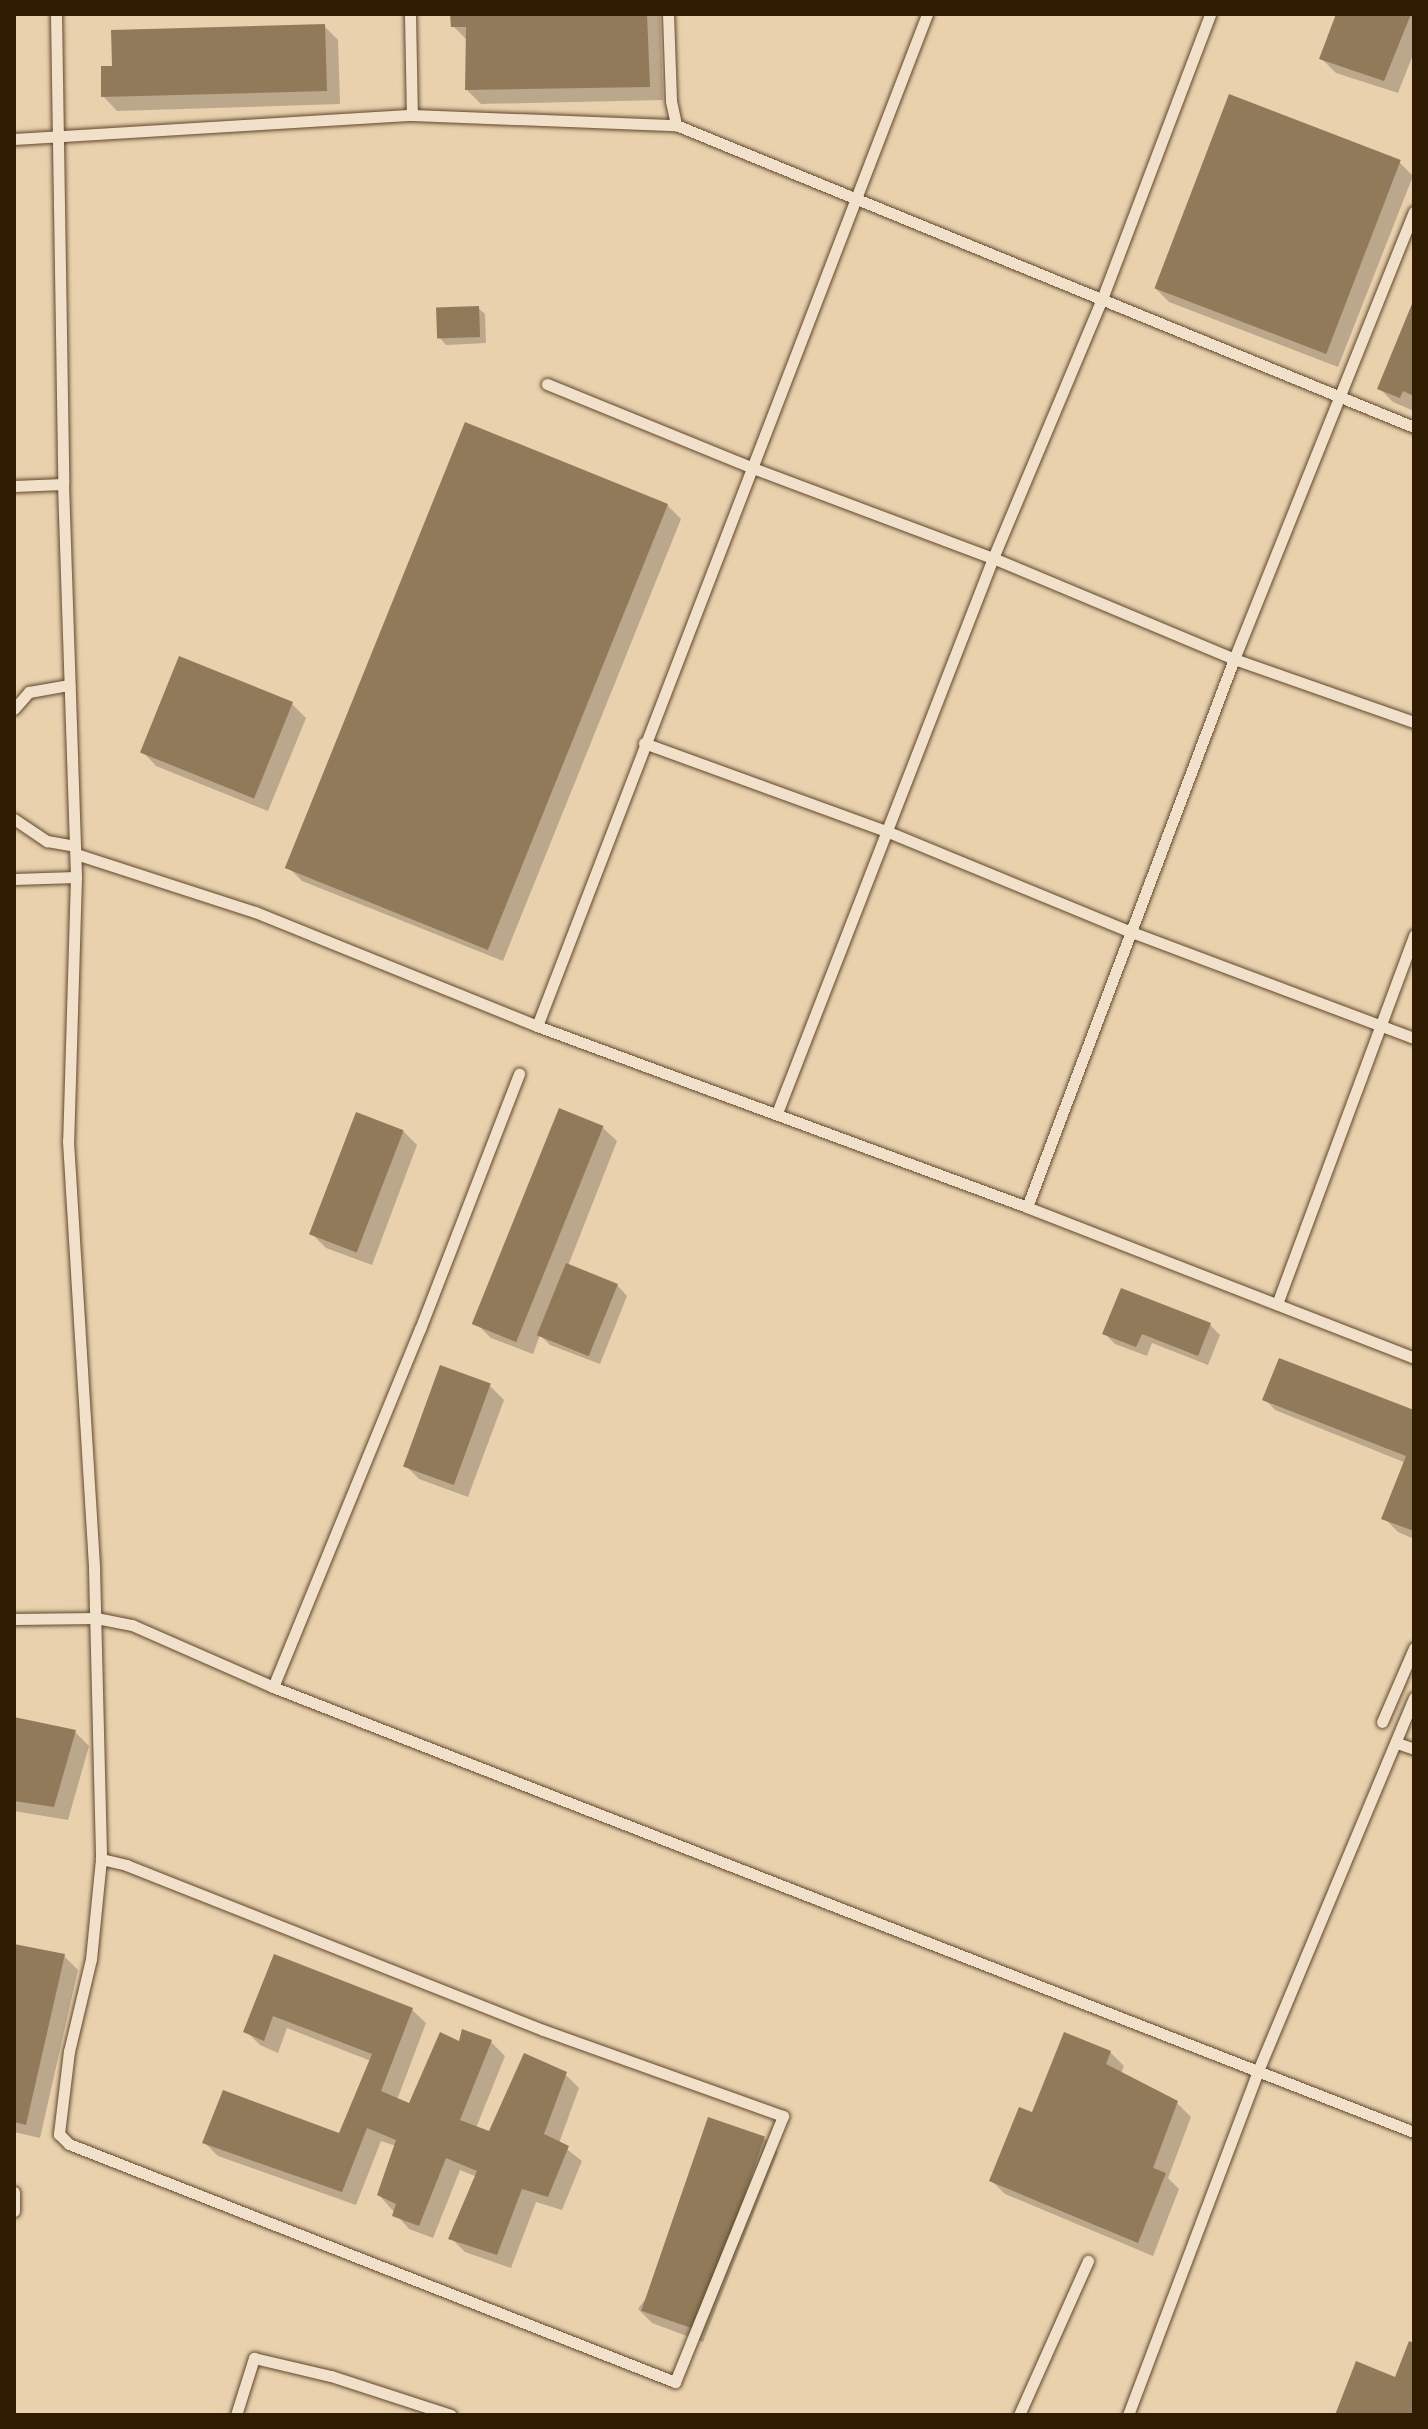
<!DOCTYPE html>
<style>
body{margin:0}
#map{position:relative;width:1428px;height:2429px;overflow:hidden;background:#ead1ae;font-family:"IM FELL DW Pica",serif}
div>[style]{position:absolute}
.shadow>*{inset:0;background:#0003}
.building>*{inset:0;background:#907a5a;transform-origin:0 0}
.roads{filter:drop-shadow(0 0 2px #5e482c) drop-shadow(0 0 2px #5e482c)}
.lane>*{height:11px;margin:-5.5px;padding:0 5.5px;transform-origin:5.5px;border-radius:5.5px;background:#f1e1ca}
span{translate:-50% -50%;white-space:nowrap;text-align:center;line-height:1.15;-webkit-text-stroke:7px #f1e1ca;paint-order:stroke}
.frame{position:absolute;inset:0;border:16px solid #2f1b00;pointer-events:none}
</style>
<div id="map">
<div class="shadow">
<div style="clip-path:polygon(452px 14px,660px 14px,663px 100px,481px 104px,467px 90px,468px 41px,453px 26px)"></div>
<div style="clip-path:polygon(1339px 14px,1414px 14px,1414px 52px,1398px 93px,1336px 73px,1322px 59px)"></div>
<div style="clip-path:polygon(324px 26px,338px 40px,340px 104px,117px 111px,103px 96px)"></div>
<div style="clip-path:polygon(1399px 162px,1413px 176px,1338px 367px,1169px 302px,1155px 288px)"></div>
<div style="clip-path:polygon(1414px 304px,1414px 411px,1393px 402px,1379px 388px)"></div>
<div style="clip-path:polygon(478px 308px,485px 314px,486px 343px,446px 345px,440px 338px)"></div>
<div style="clip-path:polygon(466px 425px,667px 505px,681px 519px,503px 961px,302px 881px,288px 867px)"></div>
<div style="clip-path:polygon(180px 659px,292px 704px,306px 718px,268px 811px,156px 766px,143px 752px)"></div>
<div style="clip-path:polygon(603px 1128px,617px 1141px,568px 1266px,617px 1285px,627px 1296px,600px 1364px,550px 1345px,540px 1335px,533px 1354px,491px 1338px,477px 1324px)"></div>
<div style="clip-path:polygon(403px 1131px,417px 1145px,372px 1265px,326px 1248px,312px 1234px)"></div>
<div style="clip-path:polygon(1210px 1325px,1220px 1335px,1208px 1365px,1152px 1343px,1147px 1356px,1115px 1344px,1104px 1333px)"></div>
<div style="clip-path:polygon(490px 1386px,504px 1400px,468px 1497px,419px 1479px,405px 1465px)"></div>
<div style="clip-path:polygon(1265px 1399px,1414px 1412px,1414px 1539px,1398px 1532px,1384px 1518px,1406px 1463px,1275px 1410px)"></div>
<div style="clip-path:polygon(14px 1719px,75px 1732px,89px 1746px,68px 1820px,14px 1811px)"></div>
<div style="clip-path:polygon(14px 1946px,64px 1956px,78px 1970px,40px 2138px,14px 2132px)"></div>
<div style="clip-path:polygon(276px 1956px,412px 2010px,426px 2023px,397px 2100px,410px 2105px,460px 2043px,491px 2042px,505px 2056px,476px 2128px,491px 2134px,565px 2074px,579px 2088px,559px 2143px,582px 2161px,562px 2210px,536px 2202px,511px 2268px,465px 2252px,451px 2238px,477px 2177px,460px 2170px,433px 2238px,409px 2229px,379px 2195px,396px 2146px,381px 2141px,356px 2205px,218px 2156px,204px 2142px,340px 2136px,371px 2061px,287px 2028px,278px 2053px,260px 2045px,246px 2031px)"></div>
<div style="clip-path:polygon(1110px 2052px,1124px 2066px,1121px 2074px,1177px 2103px,1191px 2117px,1168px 2178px,1179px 2189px,1153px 2256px,1005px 2194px,991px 2180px)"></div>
<div style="clip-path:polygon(764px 2138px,778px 2152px,703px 2342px,652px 2323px,638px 2309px)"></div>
</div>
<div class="building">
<div style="clip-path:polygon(450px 14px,647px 14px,650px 87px,465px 90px,466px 27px,451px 27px)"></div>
<div style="clip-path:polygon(1336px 14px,1411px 14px,1384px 81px,1319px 59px)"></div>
<div style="clip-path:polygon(325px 24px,327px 91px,101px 97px,101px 66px,112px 66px,111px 30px)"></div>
<div style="left:1229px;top:94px;width:184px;height:208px;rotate:21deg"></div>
<div style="clip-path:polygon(1414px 299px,1414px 396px,1403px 391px,1400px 398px,1377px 389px)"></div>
<div style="left:479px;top:306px;width:31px;height:43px;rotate:88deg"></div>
<div style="left:465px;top:422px;width:219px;height:481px;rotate:22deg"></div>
<div style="left:179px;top:656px;width:123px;height:104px;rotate:22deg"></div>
<div style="left:559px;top:1108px;width:48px;height:233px;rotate:22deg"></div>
<div style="left:356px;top:1112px;width:51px;height:131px;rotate:21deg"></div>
<div style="left:566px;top:1263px;width:56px;height:78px;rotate:22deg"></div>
<div style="clip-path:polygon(1121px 1288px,1211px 1323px,1198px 1356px,1142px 1334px,1136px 1347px,1102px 1334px)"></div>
<div style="clip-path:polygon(1279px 1358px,1414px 1410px,1414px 1531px,1381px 1519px,1406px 1456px,1262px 1400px)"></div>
<div style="left:440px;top:1365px;width:54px;height:108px;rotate:20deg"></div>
<div style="clip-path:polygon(14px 1717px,76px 1730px,54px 1807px,14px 1801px)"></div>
<div style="clip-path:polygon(14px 1944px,65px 1954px,26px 2125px,14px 2122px)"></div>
<div style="clip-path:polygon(274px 1954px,413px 2008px,381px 2091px,409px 2103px,440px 2032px,459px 2041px,462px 2029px,492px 2040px,460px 2120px,489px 2131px,524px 2053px,567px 2072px,544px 2134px,569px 2146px,548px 2197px,522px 2189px,497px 2255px,448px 2239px,477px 2171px,446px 2158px,419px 2226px,392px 2216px,396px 2204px,377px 2195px,396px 2140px,367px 2128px,342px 2192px,202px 2143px,223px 2090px,339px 2133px,372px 2054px,273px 2016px,264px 2041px,243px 2032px)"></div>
<div style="clip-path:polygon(1064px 2032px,1111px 2051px,1106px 2064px,1178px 2101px,1153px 2168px,1166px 2173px,1138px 2243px,989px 2181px,1019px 2107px,1032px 2112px)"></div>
<div style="left:708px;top:2117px;width:60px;height:205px;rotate:19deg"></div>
<div style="clip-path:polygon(1409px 2341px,1414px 2343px,1414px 2415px,1335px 2415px,1356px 2361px,1395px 2377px)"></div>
</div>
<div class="roads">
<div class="lane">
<div style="left:56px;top:14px;width:470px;rotate:89.1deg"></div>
<div style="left:63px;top:484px;width:393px;rotate:88.1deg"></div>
<div style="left:76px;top:877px;width:264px;rotate:91.7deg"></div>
<div style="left:68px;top:1141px;width:428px;rotate:86.5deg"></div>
<div style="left:94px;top:1568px;width:291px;rotate:88.6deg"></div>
<div style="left:101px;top:1859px;width:100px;rotate:95.7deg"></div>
<div style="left:91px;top:1959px;width:95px;rotate:103.4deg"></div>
<div style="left:69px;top:2051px;width:84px;rotate:96.9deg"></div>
<div style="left:59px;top:2134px;width:14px;rotate:45deg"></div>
<div style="left:69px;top:2144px;width:651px;rotate:21.44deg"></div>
<div style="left:675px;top:2382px;width:287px;rotate:-67.9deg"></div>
<div style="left:783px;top:2116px;width:255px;rotate:-160.3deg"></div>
<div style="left:543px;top:2030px;width:448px;rotate:-158.4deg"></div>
<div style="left:127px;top:1865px;width:27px;rotate:-167deg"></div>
<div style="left:410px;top:14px;width:101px;rotate:88.9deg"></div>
<div style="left:668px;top:14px;width:87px;rotate:88deg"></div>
<div style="left:671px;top:101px;width:25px;rotate:78deg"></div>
<div style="left:14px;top:139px;width:399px;rotate:-3.5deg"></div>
<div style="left:412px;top:115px;width:264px;rotate:2.2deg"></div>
<div style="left:676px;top:125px;width:797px;rotate:22.26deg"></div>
<div style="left:547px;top:384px;width:222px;rotate:22.2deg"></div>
<div style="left:753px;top:468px;width:256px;rotate:20.6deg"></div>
<div style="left:993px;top:558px;width:261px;rotate:22.7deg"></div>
<div style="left:1234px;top:659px;width:191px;rotate:19.3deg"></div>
<div style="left:14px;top:486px;width:49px;rotate:-2.3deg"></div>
<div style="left:14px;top:709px;width:23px;rotate:-49deg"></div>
<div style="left:29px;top:692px;width:41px;rotate:-9.9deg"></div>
<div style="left:644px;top:743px;width:258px;rotate:20deg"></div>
<div style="left:886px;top:831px;width:263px;rotate:22.4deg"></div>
<div style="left:1129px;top:931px;width:304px;rotate:20.6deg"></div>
<div style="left:14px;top:819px;width:40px;rotate:34deg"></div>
<div style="left:47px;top:841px;width:28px;rotate:10deg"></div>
<div style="left:76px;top:854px;width:188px;rotate:18deg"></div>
<div style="left:255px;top:912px;width:304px;rotate:22deg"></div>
<div style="left:537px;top:1026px;width:522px;rotate:20.27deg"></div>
<div style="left:1027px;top:1207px;width:415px;rotate:21.3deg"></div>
<div style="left:14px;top:879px;width:62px;rotate:-1.8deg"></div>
<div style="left:537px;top:1026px;width:1085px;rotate:-68.92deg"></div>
<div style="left:777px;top:1113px;width:596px;rotate:-68.73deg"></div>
<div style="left:993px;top:558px;width:281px;rotate:-67.2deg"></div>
<div style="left:1102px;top:299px;width:305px;rotate:-69.2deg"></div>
<div style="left:1027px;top:1207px;width:586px;rotate:-69.31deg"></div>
<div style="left:1234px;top:659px;width:482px;rotate:-68.1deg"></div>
<div style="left:1277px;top:1304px;width:394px;rotate:-69.6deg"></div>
<div style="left:14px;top:1619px;width:82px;rotate:-0.7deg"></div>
<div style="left:96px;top:1618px;width:37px;rotate:11deg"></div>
<div style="left:132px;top:1625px;width:154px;rotate:23.7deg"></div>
<div style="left:273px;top:1687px;width:1225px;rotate:21.31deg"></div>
<div style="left:273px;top:1687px;width:387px;rotate:-67.7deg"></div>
<div style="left:420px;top:1329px;width:274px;rotate:-68.8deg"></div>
<div style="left:1382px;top:1722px;width:81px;rotate:-66.6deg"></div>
<div style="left:1397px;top:1743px;width:18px;rotate:19deg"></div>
<div style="left:14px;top:2192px;width:19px;rotate:90deg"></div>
<div style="left:236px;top:2415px;width:60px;rotate:-72.5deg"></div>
<div style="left:254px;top:2358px;width:79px;rotate:13.2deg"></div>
<div style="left:331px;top:2376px;width:126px;rotate:18deg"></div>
<div style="left:1019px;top:2415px;width:169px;rotate:-65.9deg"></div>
<div style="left:1128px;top:2415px;width:366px;rotate:-69.3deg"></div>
<div style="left:1257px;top:2073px;width:407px;rotate:-67.3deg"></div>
</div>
</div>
<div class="frame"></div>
</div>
